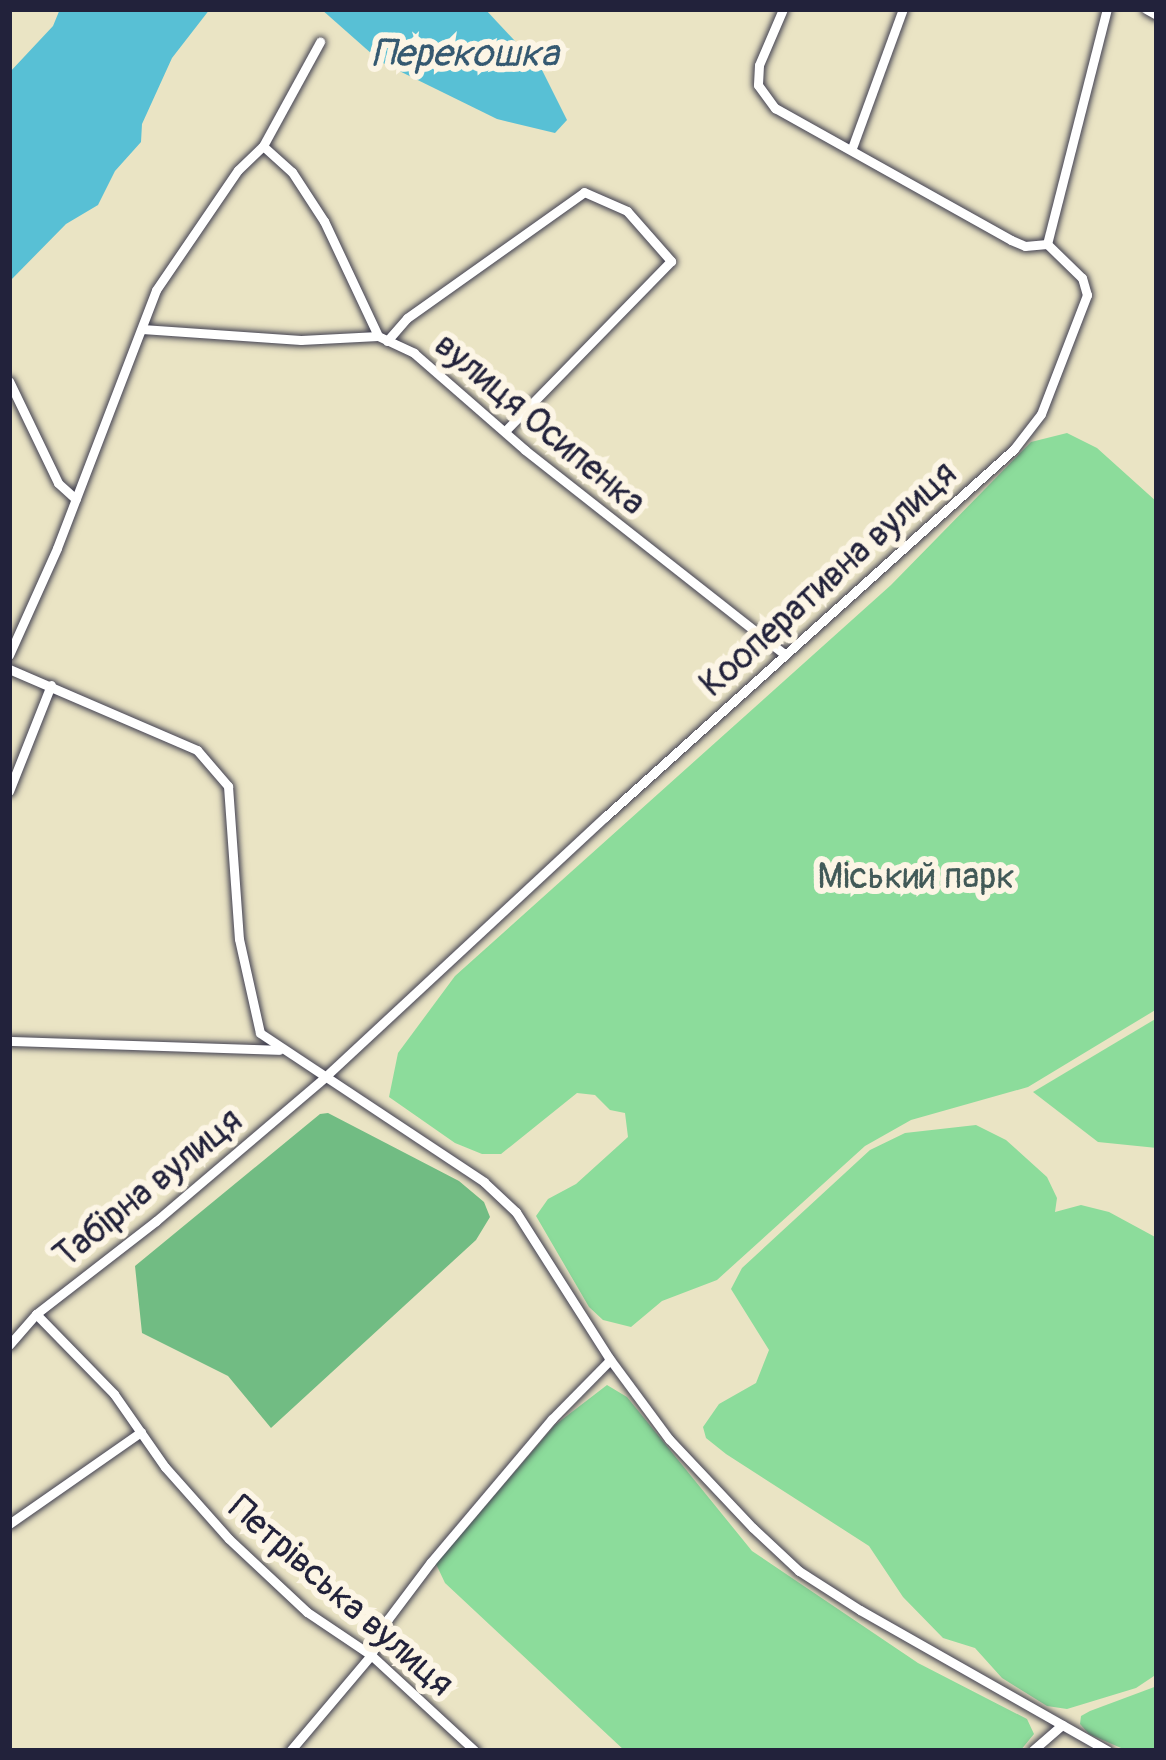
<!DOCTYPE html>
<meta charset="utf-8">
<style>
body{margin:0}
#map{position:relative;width:1166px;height:1760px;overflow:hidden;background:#eae4c4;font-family:Pangolin,sans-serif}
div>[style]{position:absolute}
.green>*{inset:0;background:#8cdc9b}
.forest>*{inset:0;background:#71bc83}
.water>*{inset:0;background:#58c0d5}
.roads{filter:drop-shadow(0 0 3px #403f50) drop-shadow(0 0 3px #403f50)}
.street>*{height:9px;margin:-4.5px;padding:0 4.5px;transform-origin:4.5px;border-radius:4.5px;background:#fff}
span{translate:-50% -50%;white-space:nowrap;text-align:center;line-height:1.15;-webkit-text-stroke:12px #fcf5e5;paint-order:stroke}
.street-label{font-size:36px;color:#22223b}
.park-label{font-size:36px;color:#425a58}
.water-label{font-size:39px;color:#355971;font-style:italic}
.frame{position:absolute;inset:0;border:12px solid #22223b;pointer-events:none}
</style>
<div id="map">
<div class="green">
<div style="clip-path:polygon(1067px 433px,1097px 448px,1157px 502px,1157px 1009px,1028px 1087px,911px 1120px,865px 1146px,717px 1280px,662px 1301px,631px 1327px,603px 1320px,589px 1307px,536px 1216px,548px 1199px,576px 1184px,628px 1137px,625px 1113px,610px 1110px,595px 1095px,577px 1093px,501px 1154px,482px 1154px,455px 1143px,389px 1097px,398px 1053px,455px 976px,891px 585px,1031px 442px)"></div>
<div style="clip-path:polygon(1157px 1018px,1157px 1148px,1098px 1142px,1033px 1092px)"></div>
<div style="clip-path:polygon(976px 1125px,1006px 1140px,1047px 1177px,1057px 1198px,1055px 1212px,1081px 1205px,1109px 1212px,1157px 1238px,1157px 1674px,1136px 1688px,1067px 1709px,1047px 1706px,1002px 1678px,975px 1648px,943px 1638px,903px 1597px,869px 1546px,726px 1454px,706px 1438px,703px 1427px,719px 1404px,756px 1383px,769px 1350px,731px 1289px,742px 1268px,870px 1150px,905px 1133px)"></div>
<div style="clip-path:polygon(607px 1385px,627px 1397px,752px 1551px,918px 1663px,1027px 1719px,1034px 1734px,1020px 1751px,625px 1751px,445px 1583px,436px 1564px,555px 1425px)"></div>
<div style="clip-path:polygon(1157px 1686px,1157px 1751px,1128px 1751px,1089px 1734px,1080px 1724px,1081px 1716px,1090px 1711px)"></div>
</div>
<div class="forest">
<div style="clip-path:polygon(328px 1113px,459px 1181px,484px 1202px,490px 1217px,476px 1240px,271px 1428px,228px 1376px,142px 1333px,135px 1266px,320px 1114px)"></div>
</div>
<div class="water">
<div style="clip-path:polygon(60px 9px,210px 9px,172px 58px,142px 124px,141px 142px,115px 171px,98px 205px,66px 224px,9px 282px,9px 73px,53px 26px)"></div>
<div style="clip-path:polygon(321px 9px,485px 9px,542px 70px,567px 120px,555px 133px,497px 119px,381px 62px)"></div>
</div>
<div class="roads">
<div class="street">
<div style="left:783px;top:9px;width:61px;rotate:113.2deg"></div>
<div style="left:759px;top:65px;width:20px;rotate:93deg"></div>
<div style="left:758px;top:85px;width:29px;rotate:54deg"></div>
<div style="left:775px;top:108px;width:270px;rotate:29.2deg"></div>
<div style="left:1011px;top:240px;width:15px;rotate:23deg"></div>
<div style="left:1025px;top:246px;width:22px;rotate:-5deg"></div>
<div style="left:1146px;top:9px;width:13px;rotate:29deg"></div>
<div style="left:263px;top:146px;width:39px;rotate:42deg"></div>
<div style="left:292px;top:172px;width:59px;rotate:56.9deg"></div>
<div style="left:324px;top:221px;width:127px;rotate:64.8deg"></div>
<div style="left:378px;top:336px;width:40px;rotate:25deg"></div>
<div style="left:414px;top:353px;width:147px;rotate:41.1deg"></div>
<div style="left:525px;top:450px;width:330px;rotate:38.2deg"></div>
<div style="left:852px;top:148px;width:148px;rotate:-69.9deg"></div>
<div style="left:1047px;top:244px;width:243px;rotate:-75.7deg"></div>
<div style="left:142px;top:329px;width:159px;rotate:4deg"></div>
<div style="left:301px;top:340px;width:77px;rotate:-3deg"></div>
<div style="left:387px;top:341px;width:30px;rotate:-49deg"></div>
<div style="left:407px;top:318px;width:217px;rotate:-35.4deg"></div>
<div style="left:584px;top:192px;width:47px;rotate:23.8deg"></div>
<div style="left:627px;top:211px;width:67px;rotate:48.7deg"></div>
<div style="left:671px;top:261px;width:236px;rotate:134.3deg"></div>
<div style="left:9px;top:381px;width:113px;rotate:64.3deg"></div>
<div style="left:58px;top:483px;width:24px;rotate:42deg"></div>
<div style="left:9px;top:655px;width:117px;rotate:-65.8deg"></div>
<div style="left:57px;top:548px;width:276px;rotate:-69deg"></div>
<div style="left:156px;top:290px;width:145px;rotate:-55.7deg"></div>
<div style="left:238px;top:170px;width:35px;rotate:-44deg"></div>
<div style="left:263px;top:146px;width:119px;rotate:-61.3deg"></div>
<div style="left:9px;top:669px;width:205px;rotate:23.3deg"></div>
<div style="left:197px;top:750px;width:48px;rotate:49.3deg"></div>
<div style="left:228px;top:786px;width:153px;rotate:85.9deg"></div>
<div style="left:239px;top:939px;width:96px;rotate:77.4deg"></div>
<div style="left:260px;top:1033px;width:269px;rotate:33.6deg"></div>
<div style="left:484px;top:1182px;width:44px;rotate:43.2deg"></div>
<div style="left:516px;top:1212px;width:173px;rotate:57.5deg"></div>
<div style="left:609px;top:1358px;width:101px;rotate:53.5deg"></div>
<div style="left:669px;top:1439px;width:122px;rotate:46.7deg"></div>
<div style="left:753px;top:1528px;width:63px;rotate:43.1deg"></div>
<div style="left:799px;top:1571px;width:72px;rotate:32.6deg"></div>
<div style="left:860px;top:1610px;width:285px;rotate:29.6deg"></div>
<div style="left:9px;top:791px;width:114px;rotate:-68.4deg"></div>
<div style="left:9px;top:1041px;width:270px;rotate:1.9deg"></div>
<div style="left:36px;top:1314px;width:112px;rotate:45.7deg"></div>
<div style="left:114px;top:1394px;width:89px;rotate:55.1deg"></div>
<div style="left:165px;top:1467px;width:96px;rotate:48.4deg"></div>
<div style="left:229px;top:1539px;width:107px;rotate:43.1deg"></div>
<div style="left:307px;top:1612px;width:77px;rotate:33.9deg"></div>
<div style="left:371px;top:1655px;width:142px;rotate:42.7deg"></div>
<div style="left:9px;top:1345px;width:41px;rotate:-48.9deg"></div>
<div style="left:36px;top:1314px;width:152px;rotate:-37.8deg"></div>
<div style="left:156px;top:1221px;width:222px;rotate:-40.4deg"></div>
<div style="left:325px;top:1077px;width:382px;rotate:-42.9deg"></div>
<div style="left:605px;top:817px;width:550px;rotate:-41.98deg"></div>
<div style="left:1014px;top:449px;width:44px;rotate:-52.4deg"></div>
<div style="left:1041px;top:414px;width:128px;rotate:-68.9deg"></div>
<div style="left:1087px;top:295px;width:18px;rotate:-106deg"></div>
<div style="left:1082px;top:278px;width:49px;rotate:-135.8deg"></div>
<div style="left:9px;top:1524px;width:161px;rotate:-34.9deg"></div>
<div style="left:290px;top:1751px;width:126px;rotate:-49.8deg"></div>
<div style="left:371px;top:1655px;width:40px;rotate:-65deg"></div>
<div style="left:388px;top:1619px;width:71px;rotate:-53deg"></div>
<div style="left:431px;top:1562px;width:187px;rotate:-49.8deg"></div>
<div style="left:552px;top:1419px;width:83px;rotate:-45.5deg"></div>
<div style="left:1032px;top:1751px;width:40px;rotate:-41deg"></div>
</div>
</div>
<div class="street-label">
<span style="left:540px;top:424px;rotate:40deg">вулиця Осипенка</span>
<span style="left:828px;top:579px;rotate:-42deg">Кооперативна вулиця</span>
<span style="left:148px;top:1188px;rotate:-39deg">Табірна вулиця</span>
<span style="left:341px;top:1596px;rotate:41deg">Петрівська вулиця</span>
</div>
<div class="park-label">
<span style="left:916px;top:877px">Міський парк</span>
</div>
<div class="water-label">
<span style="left:465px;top:54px">Перекошка</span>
</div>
<div class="frame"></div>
</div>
